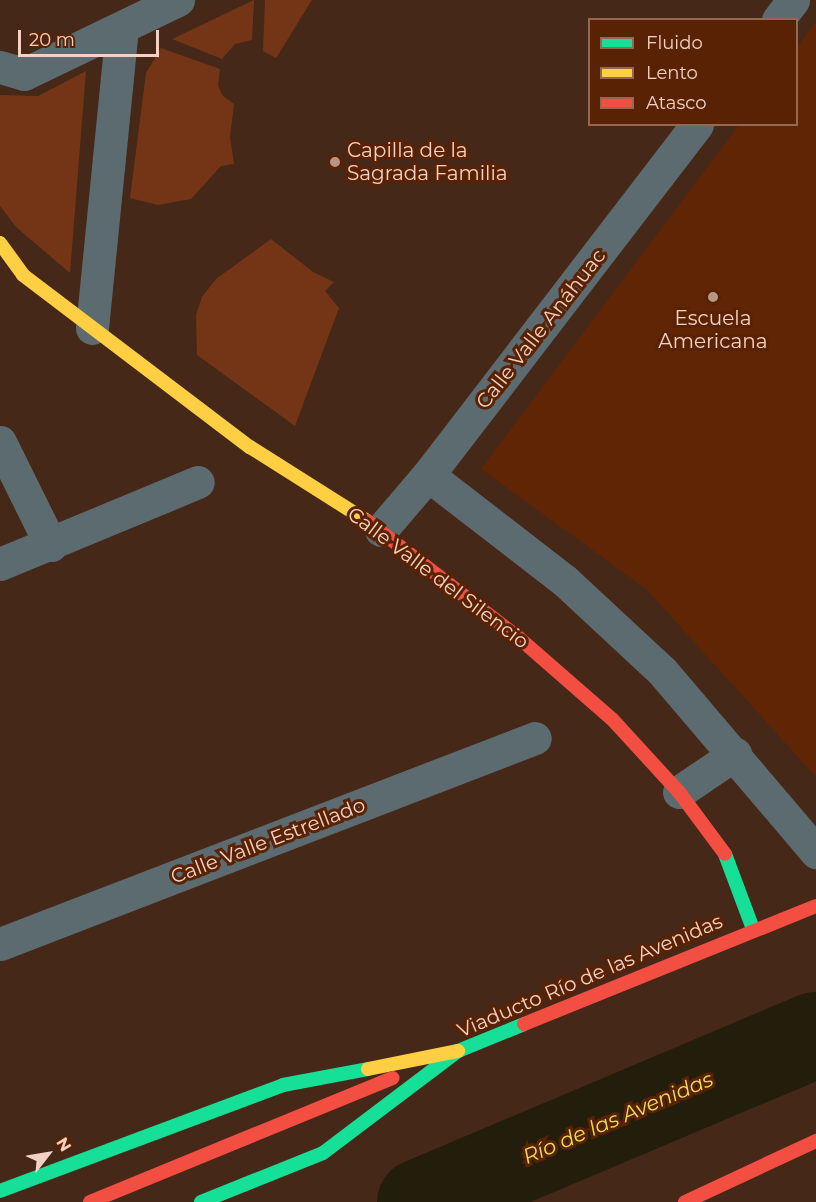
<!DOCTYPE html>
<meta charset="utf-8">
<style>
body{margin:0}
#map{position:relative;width:816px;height:1202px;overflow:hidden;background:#462818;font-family:Montserrat,sans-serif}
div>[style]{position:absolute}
.built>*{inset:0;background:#5f2505}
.green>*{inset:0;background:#733516}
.river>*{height:86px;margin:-43px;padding:0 43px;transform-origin:43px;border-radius:43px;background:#231e0b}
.street>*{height:33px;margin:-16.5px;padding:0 16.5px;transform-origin:16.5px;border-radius:16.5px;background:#5c6b70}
.fast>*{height:14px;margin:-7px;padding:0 7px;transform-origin:7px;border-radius:7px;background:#16e098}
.slow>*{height:14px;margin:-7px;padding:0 7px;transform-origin:7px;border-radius:7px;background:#ffcf43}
.jam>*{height:14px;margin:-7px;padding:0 7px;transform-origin:7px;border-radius:7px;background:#f24e42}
.dots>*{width:16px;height:16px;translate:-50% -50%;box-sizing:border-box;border:3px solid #592205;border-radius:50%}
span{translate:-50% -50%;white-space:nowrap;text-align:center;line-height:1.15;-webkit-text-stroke:6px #592205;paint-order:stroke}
.poi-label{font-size:20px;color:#f4d1c2}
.left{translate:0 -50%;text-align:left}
.street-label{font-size:20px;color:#f4d1c2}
.water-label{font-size:21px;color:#ebdf53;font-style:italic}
.legend{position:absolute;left:588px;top:18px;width:210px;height:108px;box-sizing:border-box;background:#592205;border:2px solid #976851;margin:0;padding:8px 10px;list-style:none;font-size:18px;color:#f4d1c2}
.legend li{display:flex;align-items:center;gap:12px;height:30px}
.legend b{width:30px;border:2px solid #976851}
.north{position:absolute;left:18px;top:1124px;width:60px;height:60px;-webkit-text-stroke:4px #592205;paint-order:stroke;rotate:59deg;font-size:16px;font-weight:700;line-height:24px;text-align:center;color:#f4d1c2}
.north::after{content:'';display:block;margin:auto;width:21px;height:27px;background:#f4d1c2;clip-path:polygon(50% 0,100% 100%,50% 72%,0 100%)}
.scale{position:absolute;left:18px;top:30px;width:141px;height:27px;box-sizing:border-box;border:3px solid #f4d1c2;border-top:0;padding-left:8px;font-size:18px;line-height:21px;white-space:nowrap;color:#f4d1c2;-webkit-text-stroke:4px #592205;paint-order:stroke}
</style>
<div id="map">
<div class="built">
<div style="clip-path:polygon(816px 21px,816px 777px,646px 589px,481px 469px,739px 125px,796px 124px,797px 47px)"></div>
</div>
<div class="green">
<div style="clip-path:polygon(254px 0,252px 40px,235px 44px,222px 59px,172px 39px)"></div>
<div style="clip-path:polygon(265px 0,312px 0,276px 58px,263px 51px)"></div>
<div style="clip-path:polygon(161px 48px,220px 69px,218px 86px,223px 96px,234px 104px,230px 137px,234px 164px,221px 166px,191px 199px,158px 205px,130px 198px,146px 73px)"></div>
<div style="clip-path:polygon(86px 71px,70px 273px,16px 227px,0 206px,0 95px,38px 96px)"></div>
<div style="clip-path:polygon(271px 239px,313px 272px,334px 282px,325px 291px,339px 308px,295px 426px,197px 355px,196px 315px,202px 297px,216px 279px)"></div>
</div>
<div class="river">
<div style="left:420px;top:1202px;width:430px;rotate:-22.9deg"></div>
</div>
<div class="street">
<div style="left:778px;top:20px;width:25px;rotate:-53deg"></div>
<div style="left:0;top:67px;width:25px;rotate:16deg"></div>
<div style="left:24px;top:74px;width:171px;rotate:-25.7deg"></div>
<div style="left:92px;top:328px;width:302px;rotate:-84.3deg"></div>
<div style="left:0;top:442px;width:115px;rotate:63.7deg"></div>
<div style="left:428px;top:475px;width:172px;rotate:37.7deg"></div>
<div style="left:564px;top:580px;width:134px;rotate:42.9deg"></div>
<div style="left:662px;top:671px;width:238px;rotate:49.6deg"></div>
<div style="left:381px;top:530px;width:72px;rotate:-49.5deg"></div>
<div style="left:428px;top:475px;width:442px;rotate:-52.5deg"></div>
<div style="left:0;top:564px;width:214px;rotate:-22.5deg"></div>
<div style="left:679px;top:792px;width:68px;rotate:-34.2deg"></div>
<div style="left:0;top:944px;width:573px;rotate:-21.06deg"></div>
</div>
<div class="fast">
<div style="left:725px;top:854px;width:80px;rotate:69.5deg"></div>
<div style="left:0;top:1191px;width:302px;rotate:-20.5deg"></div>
<div style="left:283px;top:1085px;width:86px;rotate:-10.7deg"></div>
<div style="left:201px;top:1202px;width:131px;rotate:-21.9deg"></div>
<div style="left:323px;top:1153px;width:169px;rotate:-37.1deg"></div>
<div style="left:458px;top:1051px;width:71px;rotate:-22.2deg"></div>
</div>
<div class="slow">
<div style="left:0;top:243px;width:39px;rotate:54deg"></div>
<div style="left:23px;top:275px;width:285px;rotate:37.2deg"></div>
<div style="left:250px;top:447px;width:138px;rotate:32.3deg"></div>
<div style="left:368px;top:1069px;width:92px;rotate:-11.3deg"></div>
</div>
<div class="jam">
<div style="left:367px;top:521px;width:192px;rotate:37.6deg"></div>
<div style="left:519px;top:638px;width:123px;rotate:41.1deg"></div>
<div style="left:612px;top:719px;width:99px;rotate:47.5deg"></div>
<div style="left:679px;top:792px;width:77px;rotate:53.4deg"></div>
<div style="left:524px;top:1024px;width:315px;rotate:-22deg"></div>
<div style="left:90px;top:1202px;width:327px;rotate:-22.3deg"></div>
<div style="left:685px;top:1202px;width:145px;rotate:-25deg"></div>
</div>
<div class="dots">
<div style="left:335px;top:162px;background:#b79686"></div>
<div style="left:713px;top:297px;background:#b79686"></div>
</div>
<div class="poi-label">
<span class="left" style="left:347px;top:162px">Capilla de la<br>Sagrada Familia</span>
<span style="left:713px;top:330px">Escuela<br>Americana</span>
</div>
<div class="street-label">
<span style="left:541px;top:329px;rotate:-52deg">Calle Valle Anáhuac</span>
<span style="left:438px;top:578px;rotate:37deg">Calle Valle del Silencio</span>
<span style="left:268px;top:841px;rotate:-21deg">Calle Valle Estrellado</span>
<span style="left:590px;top:976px;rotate:-23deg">Viaducto Río de las Avenidas</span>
</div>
<div class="water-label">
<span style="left:618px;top:1118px;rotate:-23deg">Río de las Avenidas</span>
</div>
<ul class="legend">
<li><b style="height:8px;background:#16e098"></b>Fluido</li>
<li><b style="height:8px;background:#ffcf43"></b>Lento</li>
<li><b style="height:8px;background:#f24e42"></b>Atasco</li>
</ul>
<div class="north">N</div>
<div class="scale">20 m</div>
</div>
